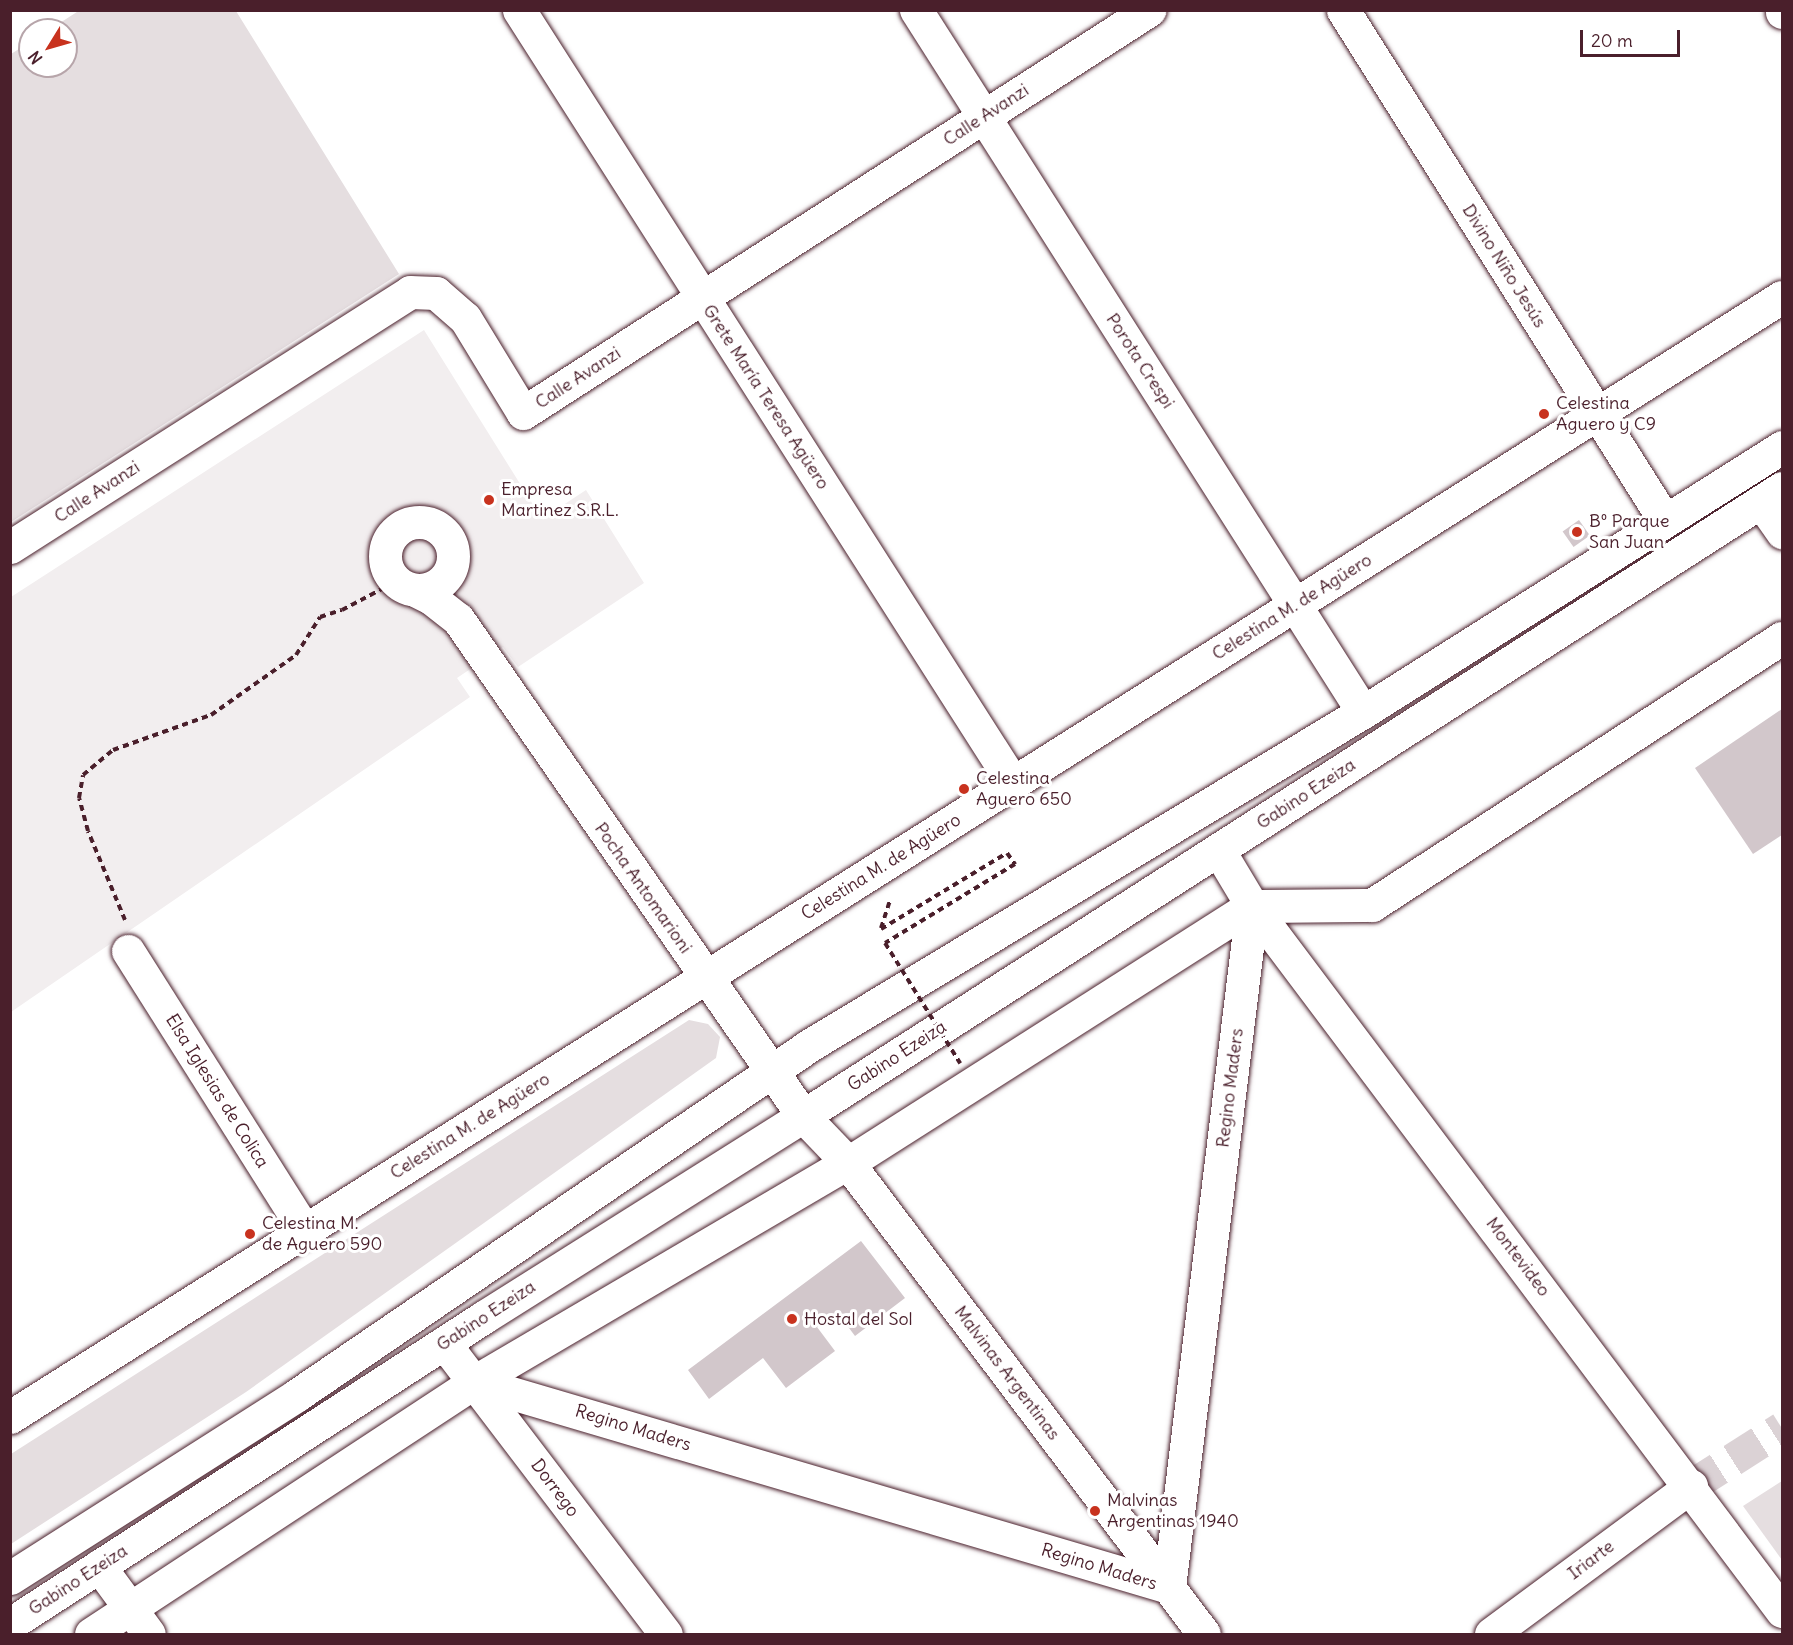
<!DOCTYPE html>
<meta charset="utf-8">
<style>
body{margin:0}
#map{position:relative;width:1793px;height:1645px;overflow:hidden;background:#fff;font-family:Delius,sans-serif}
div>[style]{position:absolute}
.built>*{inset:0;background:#f2eeef}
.green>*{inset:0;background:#e5dee0}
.building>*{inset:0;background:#d2c7cb;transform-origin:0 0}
.minor-tunnel>*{height:33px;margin-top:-16.5px;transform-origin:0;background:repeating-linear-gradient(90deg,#dbd2d5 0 33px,transparent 0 49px)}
.path>*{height:4px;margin-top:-2px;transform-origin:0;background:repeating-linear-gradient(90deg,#4a1f2b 0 6px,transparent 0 10.5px)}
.roads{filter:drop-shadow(0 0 2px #4a1f2b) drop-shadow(0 0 2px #4a1f2b)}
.minor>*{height:33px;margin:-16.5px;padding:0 16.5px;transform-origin:16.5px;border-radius:16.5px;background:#fff}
.minor>.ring{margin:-16.5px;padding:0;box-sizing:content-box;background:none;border:33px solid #fff;border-radius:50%}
.major>*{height:33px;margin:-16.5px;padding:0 16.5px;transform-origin:16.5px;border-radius:16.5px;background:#fff}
.path-bridge>*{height:4px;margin-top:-2px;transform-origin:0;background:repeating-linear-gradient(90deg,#4a1f2b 0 6px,transparent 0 10.5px)}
.dots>*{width:16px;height:16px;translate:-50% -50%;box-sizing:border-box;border:3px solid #fff;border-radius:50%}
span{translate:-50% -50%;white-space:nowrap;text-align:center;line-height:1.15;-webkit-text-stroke:6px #fff;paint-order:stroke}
.street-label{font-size:18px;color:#4a1f2b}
.poi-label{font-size:18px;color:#4a1f2b}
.left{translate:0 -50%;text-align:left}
.frame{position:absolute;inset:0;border:12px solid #4a1f2b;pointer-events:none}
.north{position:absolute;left:18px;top:18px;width:60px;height:60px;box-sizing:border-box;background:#fff;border:2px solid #b7a5aa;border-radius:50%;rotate:233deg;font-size:16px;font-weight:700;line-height:24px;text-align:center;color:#4a1f2b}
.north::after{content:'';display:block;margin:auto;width:21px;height:27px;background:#c8321e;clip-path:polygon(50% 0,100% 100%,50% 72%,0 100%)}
.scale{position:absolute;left:1580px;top:30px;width:100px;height:27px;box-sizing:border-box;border:3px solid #4a1f2b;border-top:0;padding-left:8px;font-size:18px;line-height:21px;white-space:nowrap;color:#4a1f2b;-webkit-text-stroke:4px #fff;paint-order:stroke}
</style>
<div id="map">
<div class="built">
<div style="clip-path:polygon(424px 330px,542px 519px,586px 490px,644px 583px,518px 667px,503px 647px,457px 678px,470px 697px,11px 1012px,11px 597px)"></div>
</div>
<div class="green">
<div style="clip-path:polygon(80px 10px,236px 11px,399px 274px,11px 522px,11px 54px,30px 42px,30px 66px,66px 66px,66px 30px,49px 30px)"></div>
<div style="clip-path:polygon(689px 1020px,708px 1024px,720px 1037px,716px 1058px,246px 1392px,11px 1544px,11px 1454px)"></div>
<div style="clip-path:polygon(1782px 1481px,1782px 1560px,1743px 1506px)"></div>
</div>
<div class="building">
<div style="left:1579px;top:520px;width:19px;height:20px;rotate:55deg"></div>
<div style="clip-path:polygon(1782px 709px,1782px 835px,1753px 854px,1695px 768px)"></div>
<div style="clip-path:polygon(861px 1241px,905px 1298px,855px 1336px,837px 1312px,817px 1327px,835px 1351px,786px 1388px,763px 1358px,709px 1399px,688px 1370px)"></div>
</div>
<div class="minor-tunnel">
<div style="left:1691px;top:1486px;width:108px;rotate:-32.5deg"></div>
</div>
<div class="path">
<div style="left:125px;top:920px;width:96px;rotate:-112.6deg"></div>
<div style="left:88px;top:831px;width:34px;rotate:-105deg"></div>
<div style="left:79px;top:798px;width:23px;rotate:-80deg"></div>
<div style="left:83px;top:775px;width:39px;rotate:-40deg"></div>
<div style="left:113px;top:750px;width:104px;rotate:-19.7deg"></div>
<div style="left:211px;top:715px;width:104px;rotate:-35.2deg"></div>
<div style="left:296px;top:655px;width:45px;rotate:-57.7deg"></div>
<div style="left:320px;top:617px;width:23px;rotate:-18deg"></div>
<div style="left:342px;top:610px;width:45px;rotate:-27.7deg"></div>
<div style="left:881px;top:928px;width:28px;rotate:-72deg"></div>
<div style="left:881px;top:929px;width:147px;rotate:-31.1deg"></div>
<div style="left:1007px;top:853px;width:14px;rotate:54deg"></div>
<div style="left:1015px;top:864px;width:152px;rotate:148.7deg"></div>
</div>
<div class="roads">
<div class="minor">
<div style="left:519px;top:10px;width:917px;rotate:57.42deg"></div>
<div style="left:916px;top:10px;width:832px;rotate:57.51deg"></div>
<div style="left:1343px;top:10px;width:604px;rotate:57.78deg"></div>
<div style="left:1782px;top:10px;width:2px;rotate:90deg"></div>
<div style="left:1761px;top:502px;width:37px;rotate:55deg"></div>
<div class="ring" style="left:385px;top:522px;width:35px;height:35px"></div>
<div style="left:10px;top:547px;width:474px;rotate:-32.5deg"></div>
<div style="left:410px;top:292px;width:26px;rotate:2deg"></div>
<div style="left:436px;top:293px;width:38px;rotate:41deg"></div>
<div style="left:465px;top:318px;width:111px;rotate:58.6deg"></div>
<div style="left:523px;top:413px;width:745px;rotate:-32.77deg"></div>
<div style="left:415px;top:590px;width:18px;rotate:27deg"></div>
<div style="left:431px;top:598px;width:34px;rotate:38deg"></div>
<div style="left:458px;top:619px;width:605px;rotate:55.23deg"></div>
<div style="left:803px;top:1116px;width:65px;rotate:46.2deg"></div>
<div style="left:848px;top:1163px;width:590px;rotate:52.92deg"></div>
<div style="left:1219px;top:851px;width:64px;rotate:59deg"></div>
<div style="left:1252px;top:906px;width:882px;rotate:53.07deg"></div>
<div style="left:128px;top:951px;width:331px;rotate:57.7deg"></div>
<div style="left:444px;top:1343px;width:366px;rotate:52.7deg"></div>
<div style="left:474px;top:1382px;width:725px;rotate:16.43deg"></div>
<div style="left:1169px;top:1587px;width:686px;rotate:-83.05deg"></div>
<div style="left:10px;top:1417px;width:2096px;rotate:-32.3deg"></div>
<div style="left:99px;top:1566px;width:84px;rotate:53.7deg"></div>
<div style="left:91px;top:1634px;width:458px;rotate:-33.3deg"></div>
<div style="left:474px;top:1382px;width:433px;rotate:-30.4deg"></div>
<div style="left:848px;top:1163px;width:479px;rotate:-32.5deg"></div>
<div style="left:1252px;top:906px;width:120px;rotate:-0.5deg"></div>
<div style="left:1372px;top:905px;width:489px;rotate:-33.1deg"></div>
<div style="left:1491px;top:1634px;width:249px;rotate:-36.5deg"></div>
</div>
<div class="major">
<div style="left:10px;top:1578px;width:340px;rotate:-32.5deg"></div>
<div style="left:297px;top:1395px;width:621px;rotate:-34.3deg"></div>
<div style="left:810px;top:1045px;width:646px;rotate:-31.06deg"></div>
<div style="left:1363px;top:712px;width:496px;rotate:-32.3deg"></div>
<div style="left:10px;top:1624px;width:565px;rotate:-32.93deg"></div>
<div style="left:484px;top:1317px;width:377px;rotate:-32.2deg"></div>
<div style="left:803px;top:1116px;width:1163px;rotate:-32.68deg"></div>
</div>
</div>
<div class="path-bridge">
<div style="left:885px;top:943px;width:142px;rotate:58deg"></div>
</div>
<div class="dots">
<div style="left:1544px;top:414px;background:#c8321e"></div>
<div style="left:489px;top:500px;background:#c8321e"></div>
<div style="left:1577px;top:532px;background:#c8321e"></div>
<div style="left:964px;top:789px;background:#c8321e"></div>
<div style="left:250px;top:1234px;background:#c8321e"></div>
<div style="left:792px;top:1319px;background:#c8321e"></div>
<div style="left:1095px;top:1511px;background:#c8321e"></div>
</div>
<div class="street-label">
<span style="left:986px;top:115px;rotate:-33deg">Calle Avanzi</span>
<span style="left:1504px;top:266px;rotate:58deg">Divino Niño Jesús</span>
<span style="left:1140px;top:361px;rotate:57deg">Porota Crespi</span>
<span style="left:578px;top:378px;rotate:-33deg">Calle Avanzi</span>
<span style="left:766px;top:397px;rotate:57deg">Grete María Teresa Agüero</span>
<span style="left:97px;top:492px;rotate:-33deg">Calle Avanzi</span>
<span style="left:1292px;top:607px;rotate:-32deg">Celestina M. de Agüero</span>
<span style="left:1306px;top:794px;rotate:-33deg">Gabino Ezeiza</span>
<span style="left:881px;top:867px;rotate:-32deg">Celestina M. de Agüero</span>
<span style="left:643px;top:888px;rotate:55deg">Pocha Antomarioni</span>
<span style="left:897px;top:1056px;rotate:-33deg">Gabino Ezeiza</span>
<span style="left:1230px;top:1088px;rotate:-83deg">Regino Maders</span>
<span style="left:217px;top:1091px;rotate:58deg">Elsa Iglesias de Colica</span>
<span style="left:470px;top:1126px;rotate:-32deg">Celestina M. de Agüero</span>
<span style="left:1518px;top:1257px;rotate:53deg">Montevideo</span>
<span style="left:486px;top:1316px;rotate:-33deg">Gabino Ezeiza</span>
<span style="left:1007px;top:1373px;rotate:53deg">Malvinas Argentinas</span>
<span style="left:633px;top:1428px;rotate:17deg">Regino Maders</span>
<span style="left:555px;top:1488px;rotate:53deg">Dorrego</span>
<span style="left:1591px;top:1560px;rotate:-37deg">Iriarte</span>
<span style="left:1099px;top:1567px;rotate:17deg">Regino Maders</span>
<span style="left:78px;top:1580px;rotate:-33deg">Gabino Ezeiza</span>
</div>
<div class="poi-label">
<span class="left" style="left:1556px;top:414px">Celestina<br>Aguero y C9</span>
<span class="left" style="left:501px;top:500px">Empresa<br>Martinez S.R.L.</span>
<span class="left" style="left:1589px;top:532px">Bº Parque<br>San Juan</span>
<span class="left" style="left:976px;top:789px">Celestina<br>Aguero 650</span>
<span class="left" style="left:262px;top:1234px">Celestina M.<br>de Aguero 590</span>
<span class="left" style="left:804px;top:1319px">Hostal del Sol</span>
<span class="left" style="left:1107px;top:1511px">Malvinas<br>Argentinas 1940</span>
</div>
<div class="frame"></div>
<div class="north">N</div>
<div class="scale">20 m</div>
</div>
